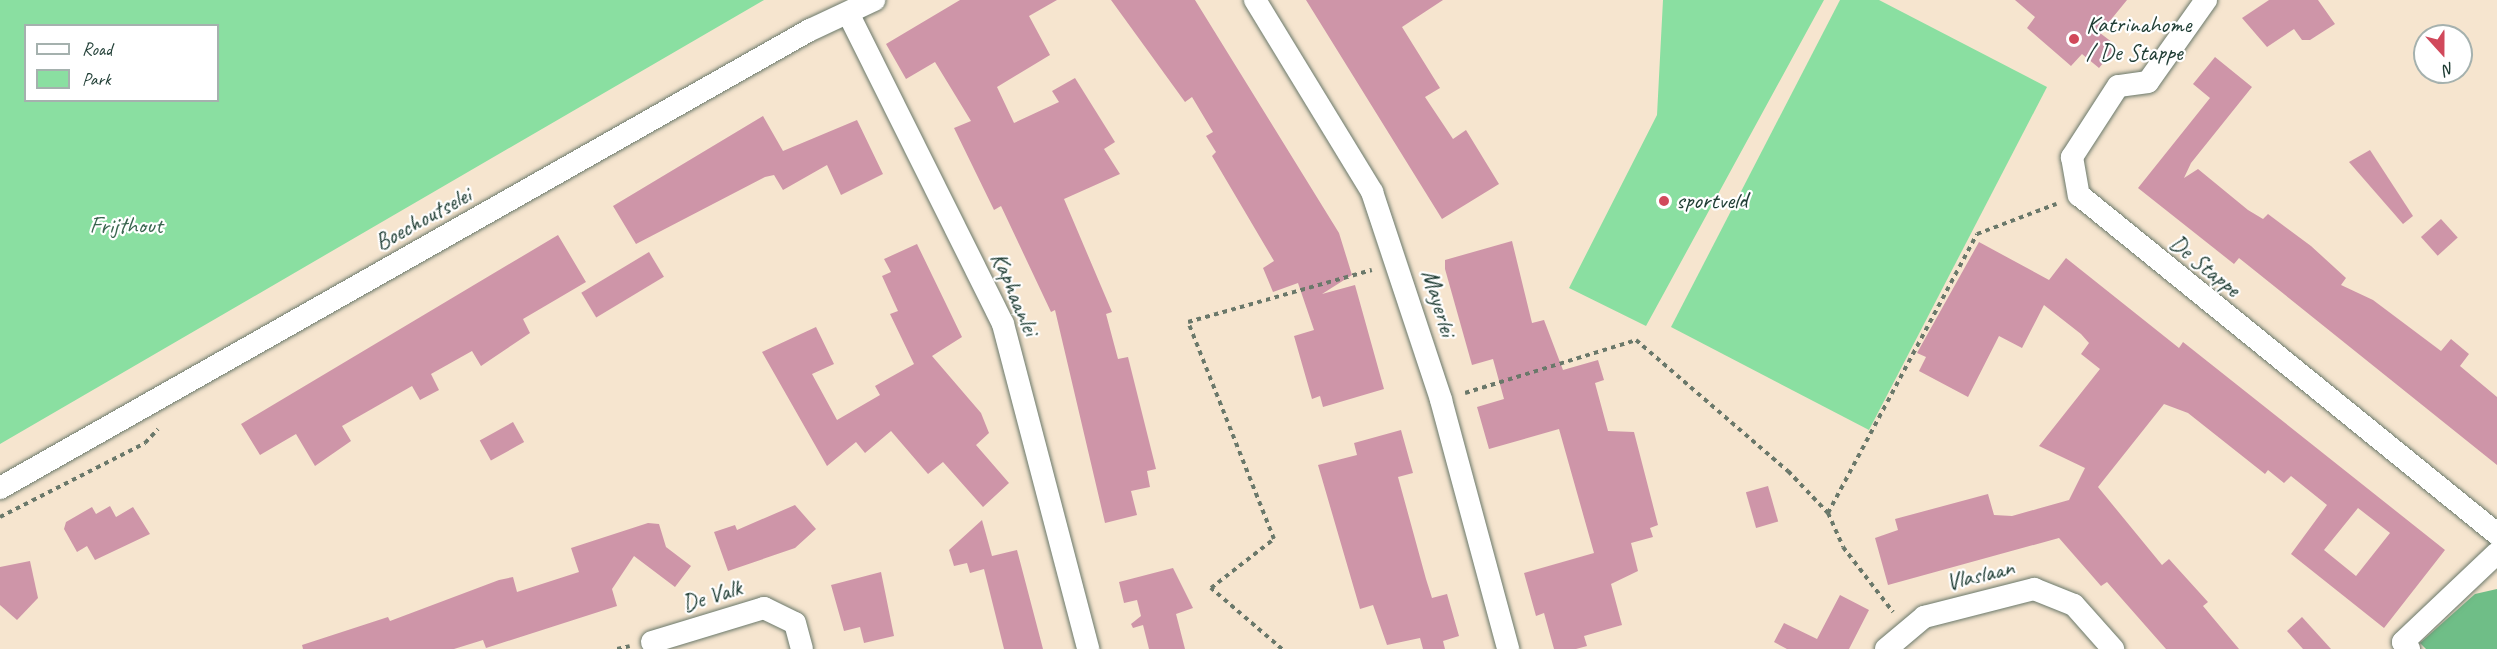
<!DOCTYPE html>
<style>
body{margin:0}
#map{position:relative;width:2497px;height:649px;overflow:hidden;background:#f6e5cf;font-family:Caveat,sans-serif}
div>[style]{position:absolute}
.green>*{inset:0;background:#8adfa1}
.forest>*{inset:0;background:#6fbe87}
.building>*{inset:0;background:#ce95a8;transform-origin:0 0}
.path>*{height:4px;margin-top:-2px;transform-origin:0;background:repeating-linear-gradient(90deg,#6a786a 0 4.5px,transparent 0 9px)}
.roads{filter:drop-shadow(0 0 2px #6a786a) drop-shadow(0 0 2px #6a786a)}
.street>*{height:22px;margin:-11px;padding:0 11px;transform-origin:11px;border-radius:11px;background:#fff}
.dots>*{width:16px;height:16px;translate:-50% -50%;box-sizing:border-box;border:3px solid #fff;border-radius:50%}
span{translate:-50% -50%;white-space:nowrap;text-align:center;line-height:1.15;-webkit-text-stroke:4.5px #fff;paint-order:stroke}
.poi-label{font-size:24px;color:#1f3d34}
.left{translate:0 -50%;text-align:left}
.street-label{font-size:24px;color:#1f3d34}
.park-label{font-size:24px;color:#3a664f}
.legend{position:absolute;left:24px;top:24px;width:195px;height:78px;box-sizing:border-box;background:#fff;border:2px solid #a5b1ae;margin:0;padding:8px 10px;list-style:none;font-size:18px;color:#1f3d34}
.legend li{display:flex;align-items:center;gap:12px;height:30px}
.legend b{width:30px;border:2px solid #a5b1ae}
.north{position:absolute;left:2413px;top:24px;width:60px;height:60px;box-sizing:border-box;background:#fff;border:2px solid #a5b1ae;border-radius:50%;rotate:159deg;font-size:16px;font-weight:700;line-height:24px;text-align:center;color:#1f3d34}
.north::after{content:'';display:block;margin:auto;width:21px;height:27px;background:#d1495b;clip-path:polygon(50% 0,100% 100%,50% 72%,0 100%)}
</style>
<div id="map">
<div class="green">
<div style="clip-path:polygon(evenodd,0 0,764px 0,0 444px,0 0,26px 26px,218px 26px,218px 100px,26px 100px,26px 26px)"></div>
<div style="clip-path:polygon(1663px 0,1824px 0,1646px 326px,1569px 288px,1657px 115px)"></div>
<div style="clip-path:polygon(1840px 0,1879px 0,2047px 87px,1869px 430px,1671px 327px)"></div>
</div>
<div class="forest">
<div style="clip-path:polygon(2497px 589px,2497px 649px,2426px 649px,2420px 643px,2475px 594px)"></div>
</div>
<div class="building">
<div style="clip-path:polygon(960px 0,1057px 0,1029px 16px,1050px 55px,997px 87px,1014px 123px,1059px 102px,1052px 91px,1075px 78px,1115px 142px,1104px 149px,1120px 174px,1064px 199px,1112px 312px,1106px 314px,1118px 359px,1128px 357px,1156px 469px,1147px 471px,1150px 487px,1131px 491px,1137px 515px,1105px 523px,1055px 310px,1051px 312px,1001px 206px,994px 210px,954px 128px,971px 121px,935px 62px,906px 79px,886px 44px)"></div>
<div style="clip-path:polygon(1111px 0,1195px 0,1339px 233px,1352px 275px,1322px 294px,1355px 285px,1384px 389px,1323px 407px,1320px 396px,1312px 399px,1294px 336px,1314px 330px,1298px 283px,1273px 292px,1263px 268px,1274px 261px,1212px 156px,1216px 152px,1206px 136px,1213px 132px,1192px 97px,1185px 102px)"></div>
<div style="clip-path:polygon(1306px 0,1443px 0,1402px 27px,1440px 88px,1425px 97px,1453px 139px,1466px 130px,1499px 184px,1442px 219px)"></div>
<div style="clip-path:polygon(2015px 0,2127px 0,2100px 33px,2117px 46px,2099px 68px,2082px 54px,2071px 66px,2027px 28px,2035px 17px)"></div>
<div style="clip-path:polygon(2269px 0,2318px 0,2335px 24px,2310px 40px,2302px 40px,2294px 29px,2267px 47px,2242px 18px)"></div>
<div style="clip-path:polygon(2215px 57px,2252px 87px,2191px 163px,2184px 178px,2198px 169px,2248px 210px,2263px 219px,2268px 214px,2311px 246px,2346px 278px,2341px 285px,2373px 300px,2441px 351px,2451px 339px,2469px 354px,2460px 366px,2497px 397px,2497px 465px,2239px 258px,2234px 264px,2138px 188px,2210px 98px,2193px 84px)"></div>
<div style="clip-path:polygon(763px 116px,783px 151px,857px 120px,883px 174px,841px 195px,827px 165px,783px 190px,774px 175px,765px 177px,636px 244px,613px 206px)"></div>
<div style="clip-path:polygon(2370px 150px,2413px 216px,2403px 224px,2349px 162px)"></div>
<div style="left:2441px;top:219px;width:25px;height:27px;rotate:48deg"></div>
<div style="clip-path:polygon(558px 235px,586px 282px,523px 319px,530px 333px,481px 366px,472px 351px,431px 374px,439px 390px,420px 400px,412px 386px,342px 426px,351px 441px,315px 466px,296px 434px,260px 455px,241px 424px)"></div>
<div style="clip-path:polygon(1512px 241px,1532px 323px,1544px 320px,1563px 370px,1598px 360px,1604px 380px,1595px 383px,1608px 431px,1634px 432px,1658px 525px,1650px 528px,1653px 537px,1631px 543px,1638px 571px,1611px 584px,1622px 625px,1584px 636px,1587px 646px,1576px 649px,1554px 649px,1544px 613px,1536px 616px,1524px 573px,1594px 553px,1559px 429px,1489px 449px,1477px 407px,1504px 399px,1493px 359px,1472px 365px,1445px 269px,1445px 260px)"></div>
<div style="clip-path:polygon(evenodd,1979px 242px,2049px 280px,2066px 258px,2179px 348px,2183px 342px,2445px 550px,2384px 628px,2291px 554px,2327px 505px,2291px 476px,2284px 483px,2268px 470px,2265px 474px,2188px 413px,2164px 404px,2098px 487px,2162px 565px,2169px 559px,2208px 602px,2203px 606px,2239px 649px,2166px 649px,2107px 582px,2101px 586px,2059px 538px,1888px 585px,1875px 538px,1898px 530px,1895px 519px,1988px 494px,1994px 515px,2012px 516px,2069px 500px,2085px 468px,2039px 446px,2100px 369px,2081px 354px,2089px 343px,2081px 334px,2044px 305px,2022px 348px,1999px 336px,1968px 397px,1919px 371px,1926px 357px,1917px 353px,1979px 242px,2358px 508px,2390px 533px,2356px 576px,2324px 550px,2358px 508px)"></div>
<div style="clip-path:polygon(917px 244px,962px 337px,932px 356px,981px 413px,989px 433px,976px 445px,1009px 483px,983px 507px,943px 462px,928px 474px,891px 431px,865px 453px,856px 442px,827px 466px,762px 352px,816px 327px,834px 364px,812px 374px,837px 420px,880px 395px,875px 386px,914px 364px,890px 314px,898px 311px,882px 276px,891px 272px,884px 259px)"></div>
<div style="left:649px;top:252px;width:29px;height:79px;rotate:59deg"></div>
<div style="left:513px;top:422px;width:23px;height:38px;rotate:61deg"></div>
<div style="clip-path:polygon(1401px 430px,1413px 473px,1398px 477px,1426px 579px,1432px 598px,1447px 594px,1459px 636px,1443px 641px,1445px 649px,1423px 649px,1420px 638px,1387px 645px,1373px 605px,1360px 609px,1318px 465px,1357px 455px,1354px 443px)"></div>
<div style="left:1768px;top:486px;width:37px;height:23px;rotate:74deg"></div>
<div style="clip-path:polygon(795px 505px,816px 529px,795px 548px,728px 571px,714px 532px,735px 525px,737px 530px)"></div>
<div style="clip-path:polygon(110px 506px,116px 517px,133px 507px,150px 534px,95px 560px,87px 546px,77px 552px,64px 529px,66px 522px,92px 507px,96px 514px)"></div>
<div style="clip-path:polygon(982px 520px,992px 556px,1017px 550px,1043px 649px,1004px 649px,984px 569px,970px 573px,967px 563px,954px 566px,949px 550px)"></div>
<div style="clip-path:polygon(648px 523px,659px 524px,666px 547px,691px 566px,675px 587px,634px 556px,612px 589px,617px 606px,486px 648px,483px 640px,454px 649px,303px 649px,302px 645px,388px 617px,390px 621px,499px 580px,513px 577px,517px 592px,579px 572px,571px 548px)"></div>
<div style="clip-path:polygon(30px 561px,38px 598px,17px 620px,0 605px,0 567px)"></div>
<div style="clip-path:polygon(1173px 568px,1193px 608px,1176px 614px,1185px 649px,1149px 649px,1143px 625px,1133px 628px,1131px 624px,1141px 616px,1137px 600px,1124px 603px,1119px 582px)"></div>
<div style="clip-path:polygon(881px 572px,894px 636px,864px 643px,860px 627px,844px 631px,831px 585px)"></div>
<div style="clip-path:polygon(1840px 595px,1869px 610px,1849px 649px,1787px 649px,1774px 642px,1784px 623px,1817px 639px)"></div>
<div style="clip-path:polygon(2302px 617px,2331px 649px,2303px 649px,2287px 631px)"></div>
</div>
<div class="path">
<div style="left:1465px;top:393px;width:179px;rotate:-17.2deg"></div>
<div style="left:1636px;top:340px;width:201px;rotate:40.8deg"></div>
<div style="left:1788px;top:471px;width:58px;rotate:46.4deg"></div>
<div style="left:1828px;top:513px;width:37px;rotate:66deg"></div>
<div style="left:1843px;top:547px;width:82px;rotate:52.4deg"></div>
<div style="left:1828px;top:513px;width:316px;rotate:-61.9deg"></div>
<div style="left:1977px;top:234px;width:85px;rotate:-20.8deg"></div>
<div style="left:0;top:517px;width:163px;rotate:-27deg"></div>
<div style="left:145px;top:443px;width:19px;rotate:-47deg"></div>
<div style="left:617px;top:649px;width:13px;rotate:-13deg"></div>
<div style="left:1282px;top:649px;width:94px;rotate:-139.3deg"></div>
<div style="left:1211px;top:588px;width:80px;rotate:-37.9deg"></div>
<div style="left:1274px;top:539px;width:233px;rotate:-111.6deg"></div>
<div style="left:1188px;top:322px;width:191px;rotate:-15.8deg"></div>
</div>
<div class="roads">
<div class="street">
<div style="left:1255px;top:0;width:225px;rotate:58.6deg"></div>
<div style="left:1372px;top:192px;width:219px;rotate:71.6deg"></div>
<div style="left:1441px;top:400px;width:258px;rotate:74.9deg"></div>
<div style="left:2206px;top:0;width:100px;rotate:125.3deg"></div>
<div style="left:2148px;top:82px;width:30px;rotate:172deg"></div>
<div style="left:2118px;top:86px;width:85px;rotate:122.9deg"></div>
<div style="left:2072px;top:157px;width:39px;rotate:80deg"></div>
<div style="left:2079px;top:195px;width:538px;rotate:39.04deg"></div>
<div style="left:849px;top:15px;width:345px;rotate:63.5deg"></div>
<div style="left:1003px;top:324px;width:336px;rotate:75.3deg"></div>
<div style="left:0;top:488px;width:931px;rotate:-29.49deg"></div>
<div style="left:810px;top:30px;width:71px;rotate:-25.1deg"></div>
<div style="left:652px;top:642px;width:117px;rotate:-16.9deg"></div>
<div style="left:764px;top:608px;width:34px;rotate:26deg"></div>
<div style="left:795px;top:623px;width:27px;rotate:75deg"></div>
<div style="left:1886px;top:649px;width:50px;rotate:-40.1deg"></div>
<div style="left:1924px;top:617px;width:114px;rotate:-14.3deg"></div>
<div style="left:2034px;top:589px;width:43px;rotate:21.8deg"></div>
<div style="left:2074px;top:605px;width:59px;rotate:48.4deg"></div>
<div style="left:2409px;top:649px;width:9px;rotate:-131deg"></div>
<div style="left:2403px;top:642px;width:129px;rotate:-43.4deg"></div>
</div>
</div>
<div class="dots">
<div style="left:2074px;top:39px;background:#d1495b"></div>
<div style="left:1664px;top:201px;background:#d1495b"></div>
</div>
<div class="poi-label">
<span class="left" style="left:2086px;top:39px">Katrinahome<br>/ De Stappe</span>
<span class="left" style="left:1676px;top:201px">sportveld</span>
</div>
<div class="street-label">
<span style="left:423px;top:219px;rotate:-29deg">Boechoutselei</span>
<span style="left:2205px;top:266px;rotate:39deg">De Stappe</span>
<span style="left:1015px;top:294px;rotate:67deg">Kaphaanlei</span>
<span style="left:1439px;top:303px;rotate:73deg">Mayerlei</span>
<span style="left:1980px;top:575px;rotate:-14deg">Vlaslaan</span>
<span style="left:712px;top:596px;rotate:-17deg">De Valk</span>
</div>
<div class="park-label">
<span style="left:126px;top:226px">Frijthout</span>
</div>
<ul class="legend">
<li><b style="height:8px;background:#fff"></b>Road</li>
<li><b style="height:16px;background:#8adfa1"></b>Park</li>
</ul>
<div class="north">N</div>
</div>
